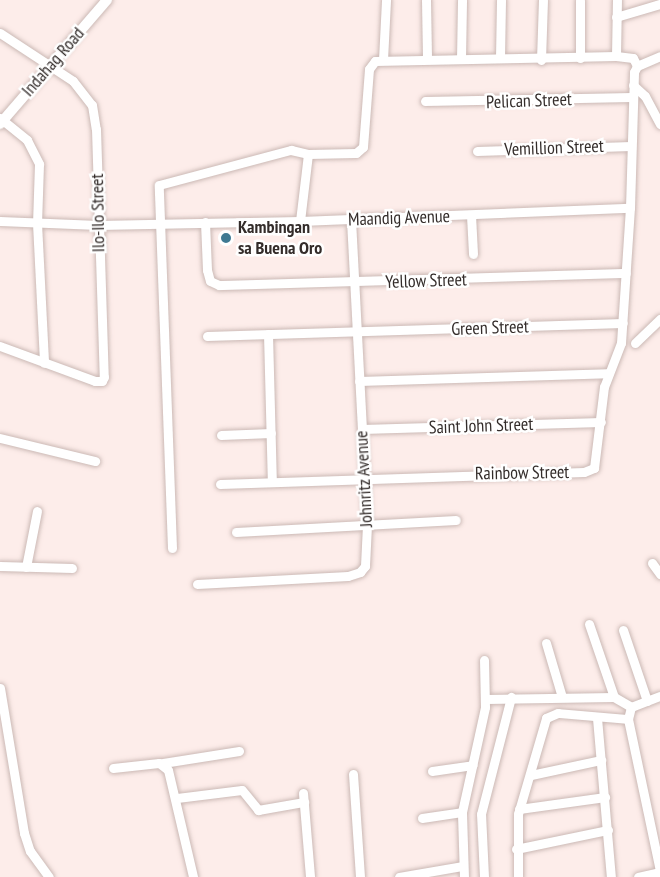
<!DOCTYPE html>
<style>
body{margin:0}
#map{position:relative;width:660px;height:877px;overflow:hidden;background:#fdedea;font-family:"PT Sans Narrow",sans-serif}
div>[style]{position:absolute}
.roads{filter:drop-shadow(0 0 2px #cbb9b5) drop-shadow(0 0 2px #cbb9b5)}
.minor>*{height:9px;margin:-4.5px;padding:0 4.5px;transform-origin:4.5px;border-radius:4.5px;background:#fff}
.major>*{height:10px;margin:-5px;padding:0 5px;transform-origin:5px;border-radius:5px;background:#fff}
.dots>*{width:16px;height:16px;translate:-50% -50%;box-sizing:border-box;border:3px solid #fff;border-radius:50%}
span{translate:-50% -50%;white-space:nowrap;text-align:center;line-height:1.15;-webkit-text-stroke:5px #fff;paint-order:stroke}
.street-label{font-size:18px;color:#332c2a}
.poi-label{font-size:18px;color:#332c2a;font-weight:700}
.left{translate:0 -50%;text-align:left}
</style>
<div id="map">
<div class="roads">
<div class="minor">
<div style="left:426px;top:0;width:59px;rotate:89deg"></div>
<div style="left:616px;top:17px;width:46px;rotate:-16.5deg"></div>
<div style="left:0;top:33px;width:87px;rotate:33.3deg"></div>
<div style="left:73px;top:81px;width:31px;rotate:52deg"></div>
<div style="left:92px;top:105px;width:24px;rotate:81deg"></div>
<div style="left:96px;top:129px;width:248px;rotate:88.2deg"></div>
<div style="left:104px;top:377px;width:4px;rotate:117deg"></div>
<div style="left:102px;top:381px;width:7px;rotate:180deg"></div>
<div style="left:95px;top:381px;width:101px;rotate:-159.8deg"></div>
<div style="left:616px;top:56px;width:56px;rotate:-89deg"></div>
<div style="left:500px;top:58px;width:58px;rotate:-89deg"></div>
<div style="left:580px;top:58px;width:58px;rotate:-90deg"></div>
<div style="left:461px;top:59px;width:59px;rotate:-89deg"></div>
<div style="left:383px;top:60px;width:60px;rotate:-87.1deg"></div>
<div style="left:541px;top:60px;width:60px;rotate:-88.1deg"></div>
<div style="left:633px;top:85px;width:16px;rotate:43deg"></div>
<div style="left:645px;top:96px;width:32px;rotate:62deg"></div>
<div style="left:425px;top:101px;width:207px;rotate:-1.1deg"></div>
<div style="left:0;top:118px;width:35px;rotate:39deg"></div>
<div style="left:27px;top:140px;width:27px;rotate:63deg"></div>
<div style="left:39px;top:164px;width:59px;rotate:91.9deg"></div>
<div style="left:37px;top:223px;width:140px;rotate:87.1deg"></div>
<div style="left:477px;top:151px;width:154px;rotate:-1.9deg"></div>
<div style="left:471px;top:215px;width:39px;rotate:87deg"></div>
<div style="left:0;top:221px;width:98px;rotate:2.3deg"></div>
<div style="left:98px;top:225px;width:202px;rotate:-1.1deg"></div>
<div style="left:300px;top:221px;width:330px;rotate:-2.3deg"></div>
<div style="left:630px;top:208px;width:136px;rotate:-88.3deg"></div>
<div style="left:634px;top:72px;width:7px;rotate:-63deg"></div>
<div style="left:637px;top:66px;width:25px;rotate:-23deg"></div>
<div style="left:300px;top:221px;width:67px;rotate:-83.2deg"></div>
<div style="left:308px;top:154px;width:48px;rotate:-1.2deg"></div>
<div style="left:356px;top:153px;width:9px;rotate:-41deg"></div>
<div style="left:363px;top:147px;width:78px;rotate:-85.6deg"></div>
<div style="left:369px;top:69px;width:10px;rotate:-53deg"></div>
<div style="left:375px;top:61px;width:241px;rotate:-1.2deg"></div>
<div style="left:616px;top:56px;width:17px;rotate:7deg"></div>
<div style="left:633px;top:58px;width:9px;rotate:63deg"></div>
<div style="left:205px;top:222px;width:48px;rotate:87.6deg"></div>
<div style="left:207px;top:270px;width:11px;rotate:75deg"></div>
<div style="left:210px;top:281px;width:10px;rotate:24deg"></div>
<div style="left:219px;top:285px;width:407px;rotate:-1.7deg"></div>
<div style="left:268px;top:334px;width:148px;rotate:88.5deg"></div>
<div style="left:207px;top:336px;width:416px;rotate:-1.8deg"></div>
<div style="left:635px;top:343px;width:35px;rotate:-44deg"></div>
<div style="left:359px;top:381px;width:248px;rotate:-1.8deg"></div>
<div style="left:362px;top:429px;width:239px;rotate:-1.7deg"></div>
<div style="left:221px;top:435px;width:50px;rotate:-2.3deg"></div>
<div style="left:0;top:438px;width:98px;rotate:13.6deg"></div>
<div style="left:220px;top:484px;width:364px;rotate:-1.9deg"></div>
<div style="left:584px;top:472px;width:11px;rotate:-22deg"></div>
<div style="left:594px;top:468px;width:82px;rotate:-83deg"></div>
<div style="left:604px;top:387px;width:47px;rotate:-68.9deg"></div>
<div style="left:621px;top:343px;width:135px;rotate:-86.2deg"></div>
<div style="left:236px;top:532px;width:220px;rotate:-3.1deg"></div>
<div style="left:172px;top:548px;width:363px;rotate:-92.1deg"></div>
<div style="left:159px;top:185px;width:137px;rotate:-14.9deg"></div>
<div style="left:291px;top:150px;width:17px;rotate:13deg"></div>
<div style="left:652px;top:563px;width:14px;rotate:54deg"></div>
<div style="left:0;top:566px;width:72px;rotate:1.6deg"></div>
<div style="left:26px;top:567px;width:57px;rotate:-78.9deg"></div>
<div style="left:197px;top:584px;width:151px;rotate:-3deg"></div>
<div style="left:348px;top:576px;width:13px;rotate:-18deg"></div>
<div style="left:360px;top:572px;width:8px;rotate:-50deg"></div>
<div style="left:365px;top:566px;width:41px;rotate:-87.2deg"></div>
<div style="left:367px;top:525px;width:305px;rotate:-93deg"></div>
<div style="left:589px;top:624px;width:77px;rotate:71.1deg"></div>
<div style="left:614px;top:697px;width:20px;rotate:30deg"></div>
<div style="left:631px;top:707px;width:12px;rotate:104deg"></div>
<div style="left:628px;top:719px;width:155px;rotate:78.1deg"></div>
<div style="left:623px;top:630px;width:75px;rotate:71.3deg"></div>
<div style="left:546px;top:643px;width:56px;rotate:73.5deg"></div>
<div style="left:0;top:688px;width:147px;rotate:80.6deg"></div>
<div style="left:24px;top:833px;width:19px;rotate:72deg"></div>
<div style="left:30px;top:851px;width:32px;rotate:54deg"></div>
<div style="left:486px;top:699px;width:128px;rotate:-0.9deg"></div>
<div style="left:631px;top:707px;width:31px;rotate:-21deg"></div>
<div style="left:597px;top:718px;width:160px;rotate:85deg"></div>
<div style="left:163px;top:763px;width:77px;rotate:-9deg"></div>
<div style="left:113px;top:768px;width:46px;rotate:-6.2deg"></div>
<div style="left:159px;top:763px;width:11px;rotate:38deg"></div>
<div style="left:168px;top:770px;width:110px;rotate:76.8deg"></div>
<div style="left:432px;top:771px;width:41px;rotate:-8.3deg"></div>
<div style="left:353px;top:774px;width:103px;rotate:86.1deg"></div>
<div style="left:531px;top:775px;width:72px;rotate:-12.1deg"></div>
<div style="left:303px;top:793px;width:84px;rotate:85.2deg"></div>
<div style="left:177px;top:798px;width:65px;rotate:-7deg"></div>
<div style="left:242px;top:790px;width:26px;rotate:51deg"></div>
<div style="left:258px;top:810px;width:47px;rotate:-9.9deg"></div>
<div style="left:519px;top:809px;width:87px;rotate:-7.9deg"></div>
<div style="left:422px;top:818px;width:40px;rotate:-8.5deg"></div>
<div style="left:516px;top:849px;width:94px;rotate:-11.7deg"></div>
<div style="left:399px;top:877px;width:65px;rotate:-9.8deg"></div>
<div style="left:464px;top:877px;width:65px;rotate:-91.8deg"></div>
<div style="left:462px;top:812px;width:107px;rotate:-77.6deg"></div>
<div style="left:485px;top:707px;width:47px;rotate:-91.2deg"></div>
<div style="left:484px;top:877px;width:63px;rotate:-92.7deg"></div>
<div style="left:481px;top:814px;width:121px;rotate:-75.6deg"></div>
<div style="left:518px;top:877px;width:63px;rotate:-90deg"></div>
<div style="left:518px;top:814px;width:100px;rotate:-73.7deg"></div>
<div style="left:546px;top:718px;width:13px;rotate:-23deg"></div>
<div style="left:558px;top:713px;width:70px;rotate:4.9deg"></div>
<div style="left:638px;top:877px;width:23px;rotate:-13deg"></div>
</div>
<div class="major">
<div style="left:0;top:124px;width:164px;rotate:-49.2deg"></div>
</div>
</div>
<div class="dots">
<div style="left:226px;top:238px;background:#3f7992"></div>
</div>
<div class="street-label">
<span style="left:53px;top:62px;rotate:-49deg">Indahag Road</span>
<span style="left:529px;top:101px;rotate:-2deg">Pelican Street</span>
<span style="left:554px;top:148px;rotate:-2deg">Vemillion Street</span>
<span style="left:98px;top:213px;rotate:-91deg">Ilo-Ilo Street</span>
<span style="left:399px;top:218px;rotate:-2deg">Maandig Avenue</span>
<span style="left:426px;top:281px;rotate:-2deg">Yellow Street</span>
<span style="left:490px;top:328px;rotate:-2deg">Green Street</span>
<span style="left:481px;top:426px;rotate:-2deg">Saint John Street</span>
<span style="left:522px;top:473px;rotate:-1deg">Rainbow Street</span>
<span style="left:364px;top:479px;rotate:-93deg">Johnritz Avenue</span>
</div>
<div class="poi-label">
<span class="left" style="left:238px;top:238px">Kambingan<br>sa Buena Oro</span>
</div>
</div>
